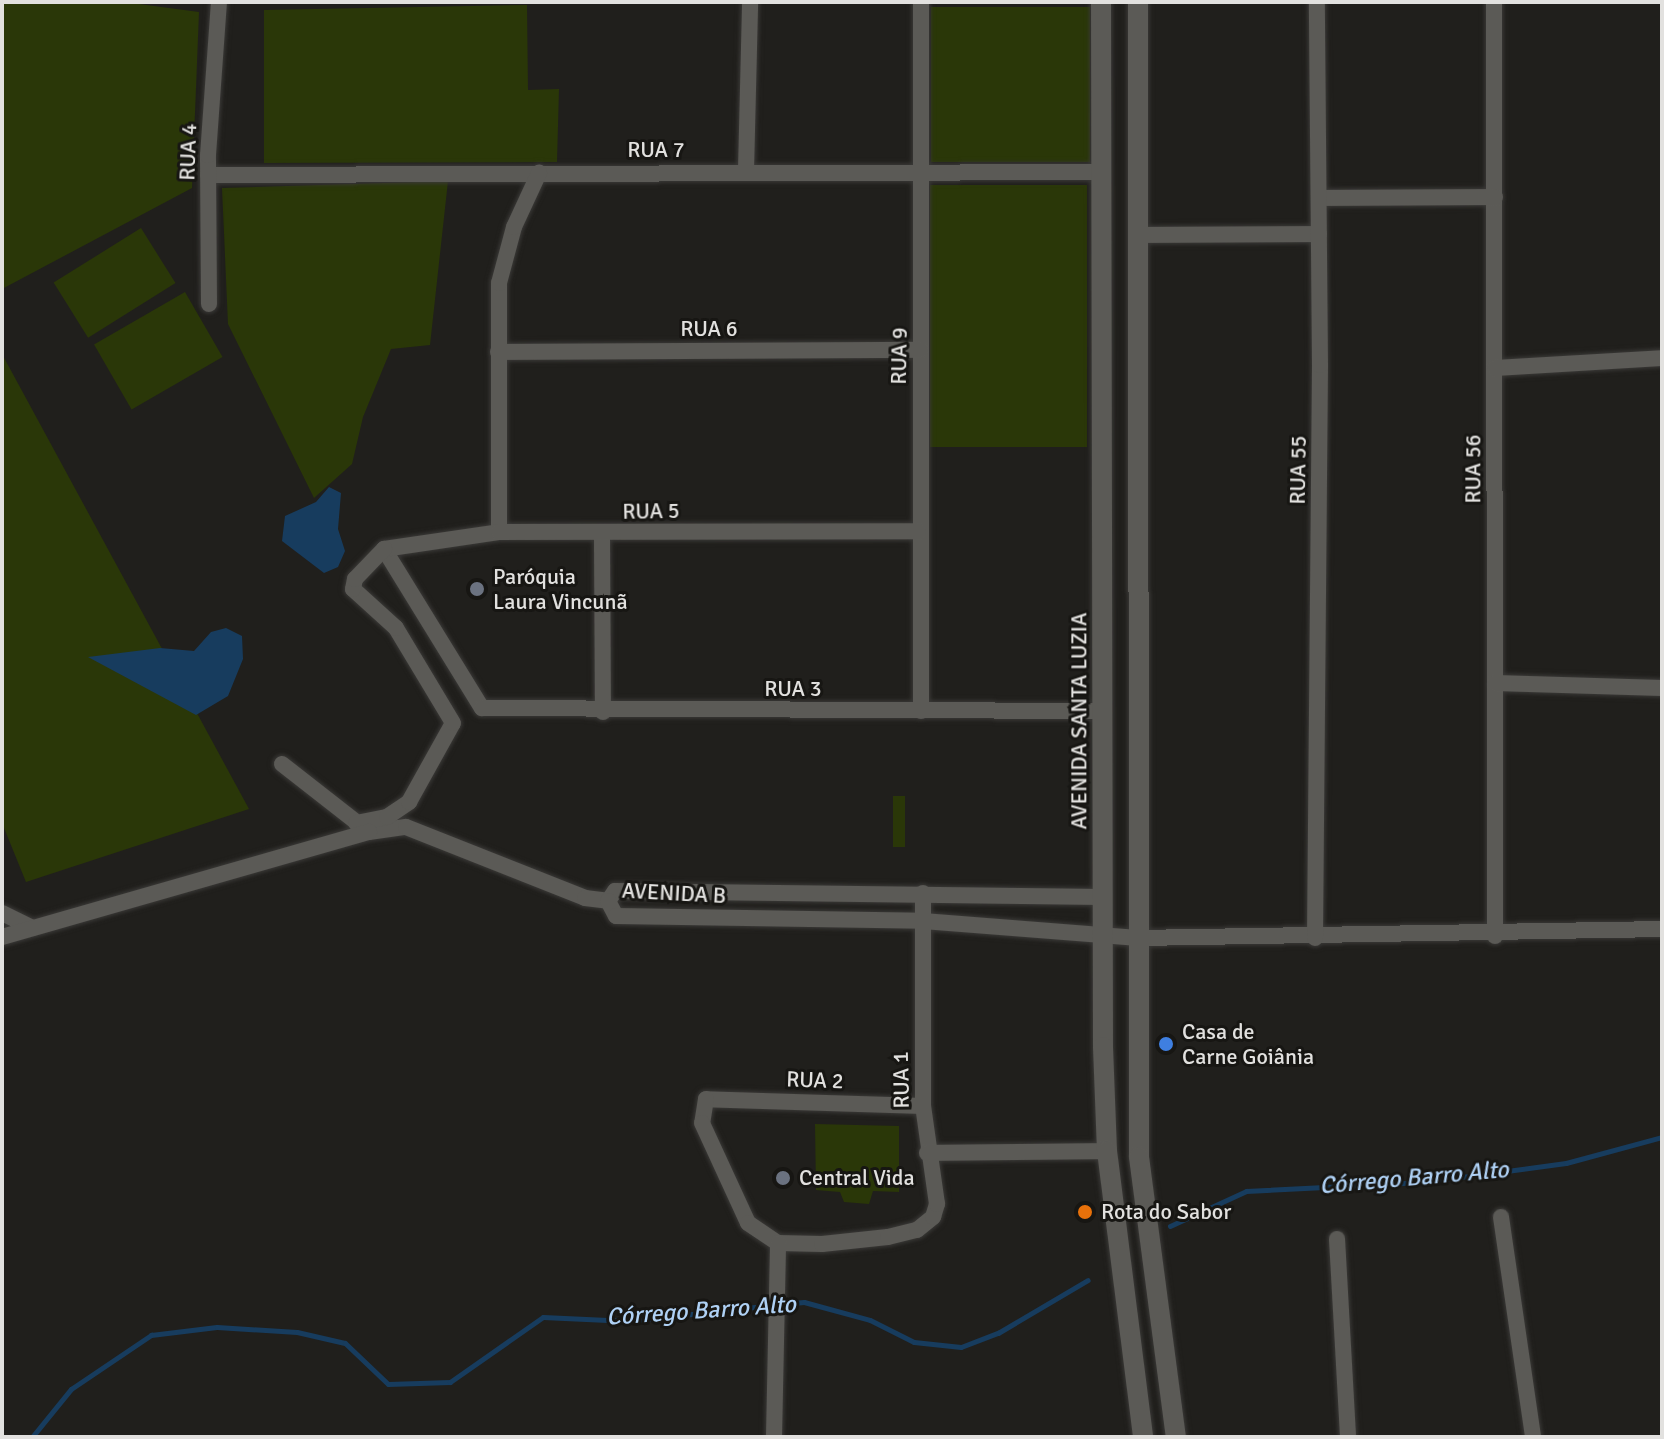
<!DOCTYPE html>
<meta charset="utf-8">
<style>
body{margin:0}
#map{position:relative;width:1664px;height:1439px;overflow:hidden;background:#201f1c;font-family:Signika,sans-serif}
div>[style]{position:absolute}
.green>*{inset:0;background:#2a3708;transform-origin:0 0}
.water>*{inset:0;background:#173c5e}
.stream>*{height:5px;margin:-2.5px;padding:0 2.5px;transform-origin:2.5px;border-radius:2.5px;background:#173c5e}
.roads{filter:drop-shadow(0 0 2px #3a3937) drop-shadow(0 0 2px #3a3937)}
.minor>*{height:16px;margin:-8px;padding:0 8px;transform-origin:8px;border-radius:8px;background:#5b5a56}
.tertiary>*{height:20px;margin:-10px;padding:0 10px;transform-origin:10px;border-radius:10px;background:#5b5a56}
.dots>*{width:22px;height:22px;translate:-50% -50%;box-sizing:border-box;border:4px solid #171613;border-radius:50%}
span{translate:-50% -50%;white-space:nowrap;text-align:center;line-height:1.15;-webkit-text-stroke:6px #171613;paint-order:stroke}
.street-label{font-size:22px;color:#e2e1df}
.poi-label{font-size:22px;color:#e2e1df}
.left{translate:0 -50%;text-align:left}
.water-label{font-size:24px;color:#afd1f5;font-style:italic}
.frame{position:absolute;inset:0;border:4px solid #e2e1df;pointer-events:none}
</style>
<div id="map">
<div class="green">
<div style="clip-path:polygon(2px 2px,124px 2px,199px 12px,192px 188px,2px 289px)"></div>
<div style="clip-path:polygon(527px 5px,528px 90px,559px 89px,557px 162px,264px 163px,264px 10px)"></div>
<div style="left:931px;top:7px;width:159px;height:155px"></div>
<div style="clip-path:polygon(448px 181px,430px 345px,391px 349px,363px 417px,352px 464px,314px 498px,228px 324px,222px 188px)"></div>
<div style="left:930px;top:185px;width:157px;height:262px"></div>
<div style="left:141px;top:228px;width:65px;height:103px;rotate:58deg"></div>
<div style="left:185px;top:292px;width:75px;height:105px;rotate:60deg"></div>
<div style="clip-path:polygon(2px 354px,249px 809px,26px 882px,2px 823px)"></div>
<div style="left:893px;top:796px;width:12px;height:51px"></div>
<div style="clip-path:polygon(815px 1124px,899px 1126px,899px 1192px,873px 1191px,869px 1204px,844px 1202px,840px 1192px,816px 1190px)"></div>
</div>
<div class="water">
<div style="clip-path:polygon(329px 487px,341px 493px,338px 529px,345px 551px,338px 567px,324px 573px,282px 541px,285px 516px,316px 502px)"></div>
<div style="clip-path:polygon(226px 628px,242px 636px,243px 659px,228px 696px,196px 715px,88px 657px,160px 648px,194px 651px,211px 632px)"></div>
</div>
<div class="stream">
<div style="left:1170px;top:1226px;width:84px;rotate:-24.7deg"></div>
<div style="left:1246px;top:1191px;width:178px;rotate:-2.9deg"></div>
<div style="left:1424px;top:1182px;width:143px;rotate:-7.6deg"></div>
<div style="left:1566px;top:1163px;width:99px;rotate:-15.2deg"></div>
<div style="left:782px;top:1304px;width:22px;rotate:-5deg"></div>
<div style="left:804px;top:1302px;width:68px;rotate:15.3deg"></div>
<div style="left:870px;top:1320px;width:49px;rotate:26.6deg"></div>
<div style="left:914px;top:1342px;width:47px;rotate:6.1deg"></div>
<div style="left:961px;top:1347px;width:40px;rotate:-21deg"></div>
<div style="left:998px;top:1333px;width:104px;rotate:-30.5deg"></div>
<div style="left:32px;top:1437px;width:62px;rotate:-50.9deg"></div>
<div style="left:71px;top:1389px;width:97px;rotate:-34deg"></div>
<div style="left:151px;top:1335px;width:66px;rotate:-6.9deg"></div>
<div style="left:217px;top:1327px;width:80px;rotate:3.6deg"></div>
<div style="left:297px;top:1332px;width:49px;rotate:12.9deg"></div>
<div style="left:345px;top:1343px;width:59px;rotate:43.6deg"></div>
<div style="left:388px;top:1384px;width:62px;rotate:-1.8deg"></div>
<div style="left:450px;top:1382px;width:113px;rotate:-35deg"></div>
<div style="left:543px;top:1317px;width:86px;rotate:2.7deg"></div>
<div style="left:629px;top:1321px;width:144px;rotate:-6.4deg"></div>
</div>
<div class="roads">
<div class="minor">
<div style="left:921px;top:2px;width:709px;rotate:90deg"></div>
<div style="left:1494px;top:2px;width:934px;rotate:89.94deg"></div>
<div style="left:746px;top:171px;width:169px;rotate:-88.6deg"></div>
<div style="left:208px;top:175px;width:895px;rotate:-0.19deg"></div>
<div style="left:1319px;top:198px;width:176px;rotate:-0.3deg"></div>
<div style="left:1139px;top:235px;width:180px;rotate:-0.3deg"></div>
<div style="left:209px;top:304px;width:149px;rotate:-90.4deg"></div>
<div style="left:208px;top:155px;width:153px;rotate:-85.9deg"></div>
<div style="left:498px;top:352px;width:423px;rotate:-0.3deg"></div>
<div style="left:1495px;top:368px;width:167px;rotate:-3.4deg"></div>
<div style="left:499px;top:532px;width:249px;rotate:-90deg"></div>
<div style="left:499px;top:283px;width:58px;rotate:-75deg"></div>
<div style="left:514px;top:227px;width:60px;rotate:-65.2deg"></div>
<div style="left:602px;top:534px;width:178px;rotate:89.7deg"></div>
<div style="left:384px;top:549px;width:187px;rotate:58.4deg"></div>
<div style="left:482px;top:708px;width:622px;rotate:0.28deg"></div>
<div style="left:384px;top:549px;width:116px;rotate:-8.4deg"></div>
<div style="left:499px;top:532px;width:419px;rotate:-0.1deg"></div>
<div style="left:1495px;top:683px;width:167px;rotate:1.7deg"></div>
<div style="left:282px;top:764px;width:110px;rotate:38deg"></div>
<div style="left:369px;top:832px;width:37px;rotate:-8deg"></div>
<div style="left:406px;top:827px;width:193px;rotate:21.6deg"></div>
<div style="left:585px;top:898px;width:23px;rotate:7deg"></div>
<div style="left:356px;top:823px;width:32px;rotate:-11deg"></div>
<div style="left:387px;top:817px;width:27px;rotate:-34deg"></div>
<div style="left:409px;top:802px;width:90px;rotate:-60.9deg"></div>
<div style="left:453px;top:723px;width:111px;rotate:-121deg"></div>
<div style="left:396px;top:628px;width:58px;rotate:-137.8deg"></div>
<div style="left:353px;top:589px;width:10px;rotate:-79deg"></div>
<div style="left:355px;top:579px;width:42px;rotate:-46deg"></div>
<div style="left:1103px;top:897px;width:488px;rotate:-179.3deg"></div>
<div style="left:615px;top:891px;width:12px;rotate:125deg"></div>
<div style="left:608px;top:901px;width:17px;rotate:62deg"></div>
<div style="left:616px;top:916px;width:307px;rotate:0.9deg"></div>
<div style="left:923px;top:921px;width:216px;rotate:4.5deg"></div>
<div style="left:1138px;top:938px;width:524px;rotate:-0.98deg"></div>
<div style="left:2px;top:913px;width:34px;rotate:26deg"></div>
<div style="left:2px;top:937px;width:382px;rotate:-16deg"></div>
<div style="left:1315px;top:938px;width:573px;rotate:-89.5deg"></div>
<div style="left:1320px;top:365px;width:363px;rotate:-90.5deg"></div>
<div style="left:923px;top:1106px;width:217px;rotate:-178.2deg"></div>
<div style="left:706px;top:1099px;width:24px;rotate:99deg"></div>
<div style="left:702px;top:1123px;width:110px;rotate:65.3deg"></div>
<div style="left:748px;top:1223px;width:36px;rotate:34deg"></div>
<div style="left:778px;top:1243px;width:44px;rotate:1.3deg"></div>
<div style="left:822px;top:1244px;width:66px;rotate:-6.1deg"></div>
<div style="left:888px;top:1237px;width:30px;rotate:-14deg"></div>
<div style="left:917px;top:1230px;width:21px;rotate:-39deg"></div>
<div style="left:933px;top:1217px;width:14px;rotate:-73deg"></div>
<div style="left:937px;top:1204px;width:99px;rotate:-98.1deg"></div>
<div style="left:923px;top:1106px;width:213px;rotate:-90deg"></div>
<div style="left:927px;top:1153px;width:180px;rotate:-0.6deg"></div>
<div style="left:1501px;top:1217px;width:222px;rotate:81.7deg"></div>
<div style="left:1337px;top:1239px;width:198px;rotate:86.8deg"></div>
<div style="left:774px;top:1437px;width:194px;rotate:-88.8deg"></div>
</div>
<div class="tertiary">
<div style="left:1101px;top:2px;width:1045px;rotate:89.89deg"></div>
<div style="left:1103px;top:1047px;width:104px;rotate:87.8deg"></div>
<div style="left:1107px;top:1151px;width:288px;rotate:82.8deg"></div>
<div style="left:1138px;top:2px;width:1155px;rotate:89.95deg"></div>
<div style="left:1139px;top:1157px;width:282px;rotate:82.5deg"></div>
</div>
</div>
<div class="dots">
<div style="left:477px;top:589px;background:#6b7280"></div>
<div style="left:1166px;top:1044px;background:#3f7fe0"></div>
<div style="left:783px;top:1178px;background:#6b7280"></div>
<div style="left:1085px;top:1212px;background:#e8710a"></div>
</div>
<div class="street-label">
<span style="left:656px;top:150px">RUA 7</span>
<span style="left:188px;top:152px;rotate:-88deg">RUA 4</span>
<span style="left:709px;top:329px">RUA 6</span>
<span style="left:899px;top:356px;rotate:-89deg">RUA 9</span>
<span style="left:1473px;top:469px;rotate:-90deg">RUA 56</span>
<span style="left:1298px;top:470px;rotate:-89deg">RUA 55</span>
<span style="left:651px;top:511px;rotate:-1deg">RUA 5</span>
<span style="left:793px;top:689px">RUA 3</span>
<span style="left:1079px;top:721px;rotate:-90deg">AVENIDA SANTA LUZIA</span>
<span style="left:674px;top:893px;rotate:3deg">AVENIDA B</span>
<span style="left:815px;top:1080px;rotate:2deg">RUA 2</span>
<span style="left:901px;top:1080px;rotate:-91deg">RUA 1</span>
</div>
<div class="poi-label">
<span class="left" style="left:493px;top:589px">Paróquia<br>Laura Vincunã</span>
<span class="left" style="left:1182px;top:1044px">Casa de<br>Carne Goiânia</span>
<span class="left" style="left:799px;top:1178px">Central Vida</span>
<span class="left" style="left:1101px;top:1212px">Rota do Sabor</span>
</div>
<div class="water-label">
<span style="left:1414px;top:1178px;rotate:-5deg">Córrego Barro Alto</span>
<span style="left:701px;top:1311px;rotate:-4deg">Córrego Barro Alto</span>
</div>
<div class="frame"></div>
</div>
